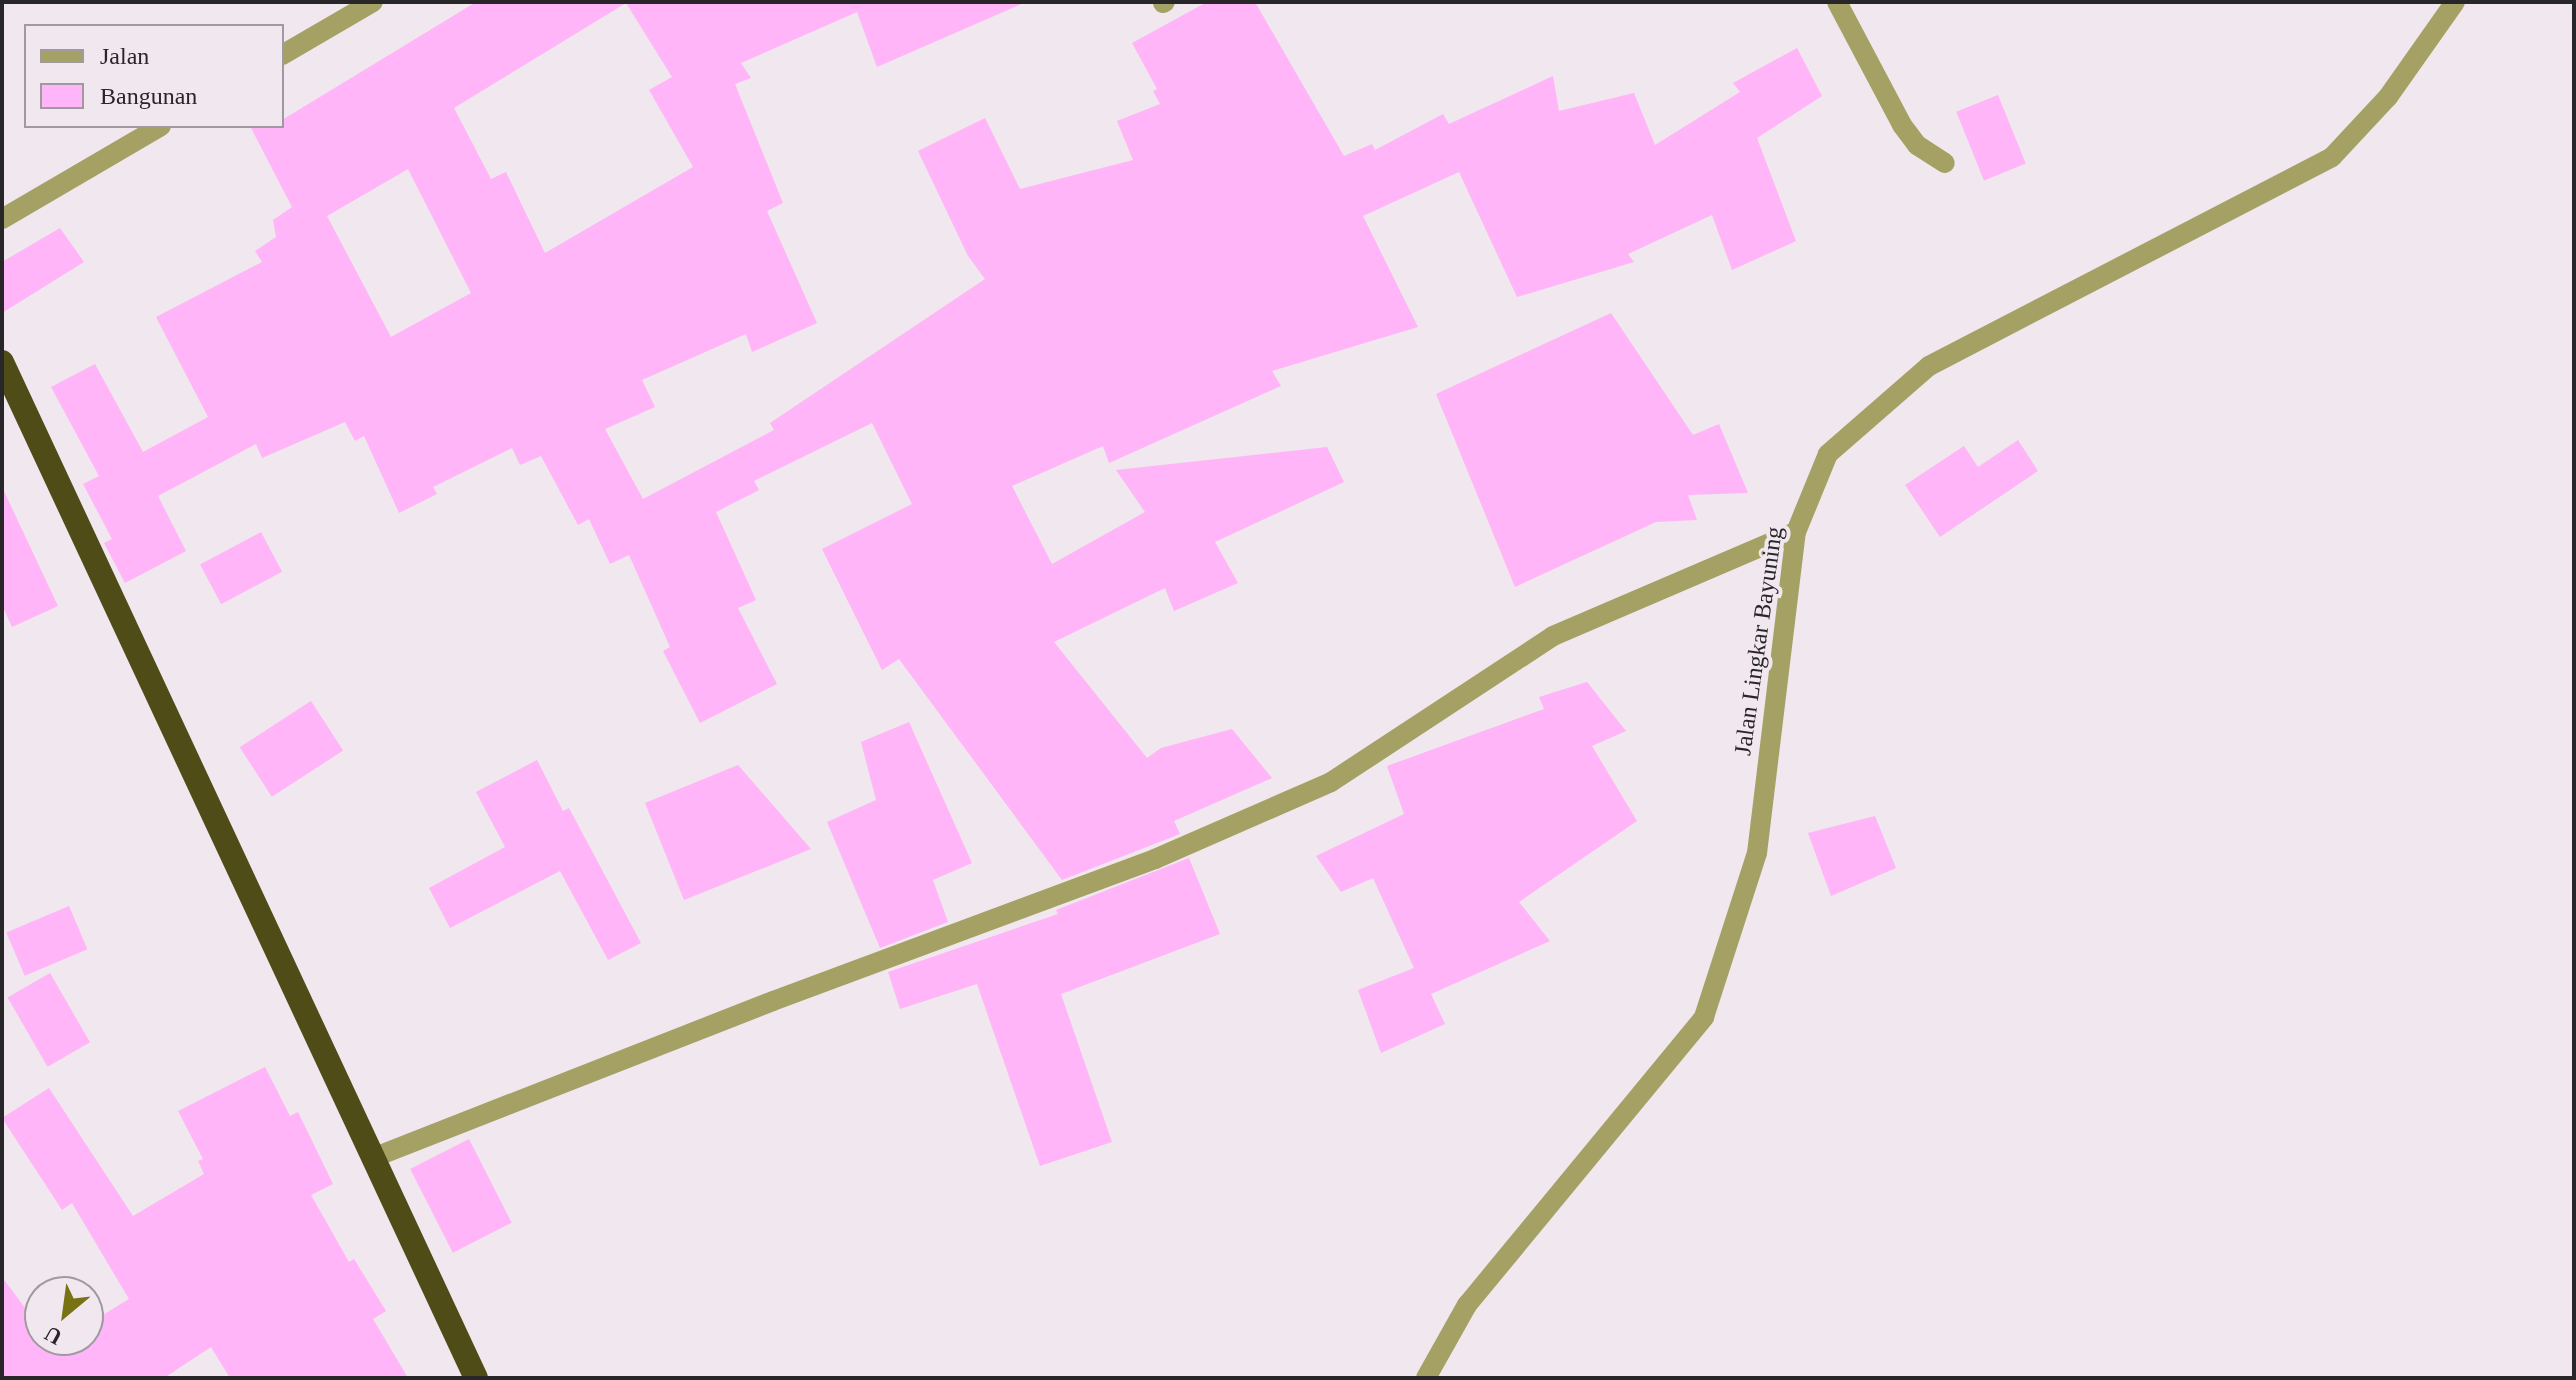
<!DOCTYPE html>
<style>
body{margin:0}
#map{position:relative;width:2576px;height:1380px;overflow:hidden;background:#f0e7ef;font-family:Georgia,serif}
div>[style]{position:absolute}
.building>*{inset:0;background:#ffb5f7;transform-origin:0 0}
.minor>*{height:20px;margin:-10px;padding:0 10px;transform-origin:10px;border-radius:10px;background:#a5a165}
.highway>*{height:24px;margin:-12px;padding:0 12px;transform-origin:12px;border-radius:12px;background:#4f4c18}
span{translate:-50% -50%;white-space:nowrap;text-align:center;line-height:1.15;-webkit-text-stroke:8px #f0e7ef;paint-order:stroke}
.street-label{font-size:24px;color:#292629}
.frame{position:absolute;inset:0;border:4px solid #292629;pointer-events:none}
.legend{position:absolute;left:24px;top:24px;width:260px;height:104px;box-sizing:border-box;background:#f0e7ef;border:2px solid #a09aa0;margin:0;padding:10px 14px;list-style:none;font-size:24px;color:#292629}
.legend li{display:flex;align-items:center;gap:16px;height:40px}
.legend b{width:40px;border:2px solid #a09aa0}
.north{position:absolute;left:24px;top:1276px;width:80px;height:80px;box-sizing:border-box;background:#f0e7ef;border:2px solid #a09aa0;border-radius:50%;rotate:209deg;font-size:22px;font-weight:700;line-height:32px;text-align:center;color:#292629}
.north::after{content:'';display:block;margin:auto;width:28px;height:36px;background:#787214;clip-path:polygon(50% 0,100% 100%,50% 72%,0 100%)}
</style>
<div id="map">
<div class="building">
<div style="clip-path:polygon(evenodd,476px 2px,1026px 2px,877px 67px,857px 12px,741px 63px,751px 78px,735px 84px,783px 203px,767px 211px,817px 323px,752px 352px,746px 334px,642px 380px,655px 407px,605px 429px,643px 499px,774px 430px,770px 423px,985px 279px,968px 256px,918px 151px,985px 118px,1020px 189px,1133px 160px,1117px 121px,1160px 104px,1153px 91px,1157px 89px,1132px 43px,1207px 2px,1255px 2px,1344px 156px,1372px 144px,1375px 150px,1443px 114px,1449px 124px,1553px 76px,1559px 111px,1634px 93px,1655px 145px,1740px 92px,1733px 83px,1797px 48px,1822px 96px,1757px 138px,1796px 241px,1732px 270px,1712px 215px,1628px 254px,1634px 262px,1517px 297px,1459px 172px,1363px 216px,1418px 327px,1272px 371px,1281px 386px,1109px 463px,1103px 446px,1012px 486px,1052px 564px,1145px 512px,1116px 470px,1327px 447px,1344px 482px,1215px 542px,1238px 583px,1174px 611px,1165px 588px,1054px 642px,1147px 758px,1161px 748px,1232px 729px,1272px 778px,1174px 821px,1180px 834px,1062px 880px,899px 659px,882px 670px,822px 549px,912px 504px,872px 423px,754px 481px,759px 490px,716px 512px,756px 600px,738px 608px,777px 684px,700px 723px,663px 651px,670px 647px,629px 555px,610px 564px,589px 519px,578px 525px,541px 456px,520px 465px,512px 448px,433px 487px,437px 494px,399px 513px,364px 436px,355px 441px,345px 422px,262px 458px,256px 444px,158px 496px,186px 551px,125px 583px,104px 543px,112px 539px,83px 484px,99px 476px,51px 387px,95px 364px,143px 452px,208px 417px,156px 317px,262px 262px,255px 251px,276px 237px,273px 220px,292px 207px,250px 126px,282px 126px,282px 120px,476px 2px,626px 3px,672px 77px,649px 90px,693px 167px,545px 253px,506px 172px,491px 179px,454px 108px,626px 3px,476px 2px,408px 169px,471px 293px,391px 337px,327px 216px,408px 169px)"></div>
<div style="left:1998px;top:95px;width:74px;height:45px;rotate:68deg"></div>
<div style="clip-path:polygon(60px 228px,84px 262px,2px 313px,2px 262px)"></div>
<div style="clip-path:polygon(1611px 313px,1693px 435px,1719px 424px,1748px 493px,1688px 495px,1697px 520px,1656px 522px,1515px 587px,1436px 394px)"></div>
<div style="clip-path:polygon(2018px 440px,2038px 471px,1940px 537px,1905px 485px,1964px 446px,1978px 467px)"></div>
<div style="clip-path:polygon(2px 487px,58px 606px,12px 627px,2px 605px)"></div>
<div style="left:261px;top:532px;width:45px;height:69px;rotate:62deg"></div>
<div style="clip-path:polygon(1587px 682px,1626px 731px,1592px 746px,1637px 821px,1519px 902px,1550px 941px,1431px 994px,1445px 1024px,1381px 1053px,1358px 990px,1414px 968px,1373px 878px,1341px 892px,1316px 856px,1404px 814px,1387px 766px,1544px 709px,1539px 697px)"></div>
<div style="left:311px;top:701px;width:59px;height:85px;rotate:57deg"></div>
<div style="clip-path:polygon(909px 722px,972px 863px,933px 880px,948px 922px,880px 948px,827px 822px,876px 800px,861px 742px)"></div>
<div style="clip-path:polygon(537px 760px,563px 811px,569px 808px,641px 943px,608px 960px,560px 871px,450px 928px,429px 888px,505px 847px,476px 792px)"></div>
<div style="clip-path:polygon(738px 765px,811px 849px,684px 900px,645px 803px)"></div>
<div style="clip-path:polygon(1875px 816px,1896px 868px,1831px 896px,1808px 833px)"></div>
<div style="clip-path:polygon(1189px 858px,1220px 934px,1061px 994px,1112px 1142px,1040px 1166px,977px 984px,900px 1009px,888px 972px,1058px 914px,1056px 910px)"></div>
<div style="left:69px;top:906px;width:47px;height:68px;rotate:67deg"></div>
<div style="left:50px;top:973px;width:80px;height:49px;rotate:60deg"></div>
<div style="clip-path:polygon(265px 1067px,290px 1116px,298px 1112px,333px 1184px,311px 1195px,349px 1262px,354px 1259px,386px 1311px,373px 1319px,408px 1378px,230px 1378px,211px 1347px,164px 1378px,2px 1378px,2px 1277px,40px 1328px,40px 1340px,53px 1346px,62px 1340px,88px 1340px,88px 1324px,129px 1299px,72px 1203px,62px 1210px,2px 1118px,49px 1088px,133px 1216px,204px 1174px,198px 1161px,203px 1159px,178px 1111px)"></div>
<div style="left:469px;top:1139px;width:94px;height:66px;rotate:63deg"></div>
</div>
<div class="minor">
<div style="left:1837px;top:2px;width:139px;rotate:62.1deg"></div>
<div style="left:1902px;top:125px;width:25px;rotate:53deg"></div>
<div style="left:1917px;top:145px;width:33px;rotate:33deg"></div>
<div style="left:1163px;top:3px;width:2px;rotate:-27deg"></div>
<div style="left:282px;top:55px;width:105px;rotate:-30.2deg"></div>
<div style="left:2px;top:219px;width:184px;rotate:-30.3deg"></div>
<div style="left:375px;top:1157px;width:427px;rotate:-21.4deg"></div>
<div style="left:773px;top:1001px;width:408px;rotate:-20.4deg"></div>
<div style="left:1155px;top:859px;width:192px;rotate:-23.6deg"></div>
<div style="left:1331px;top:782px;width:266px;rotate:-33.3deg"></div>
<div style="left:1553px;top:636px;width:264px;rotate:-23.2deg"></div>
<div style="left:1426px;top:1378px;width:84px;rotate:-60.7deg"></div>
<div style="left:1467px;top:1305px;width:373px;rotate:-50.5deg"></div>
<div style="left:1704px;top:1017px;width:172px;rotate:-72.1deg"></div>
<div style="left:1757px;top:853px;width:323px;rotate:-83.1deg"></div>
<div style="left:1796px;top:532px;width:84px;rotate:-67.7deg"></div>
<div style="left:1828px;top:454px;width:134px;rotate:-41.1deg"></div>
<div style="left:1929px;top:366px;width:454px;rotate:-27.4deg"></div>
<div style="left:2332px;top:157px;width:82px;rotate:-47deg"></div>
<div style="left:2388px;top:97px;width:116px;rotate:-54.8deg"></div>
</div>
<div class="highway">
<div style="left:2px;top:362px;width:1121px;rotate:64.99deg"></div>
</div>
<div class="street-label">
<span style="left:1759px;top:641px;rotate:-82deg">Jalan Lingkar Bayuning</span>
</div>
<div class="frame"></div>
<ul class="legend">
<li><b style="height:10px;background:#a5a165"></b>Jalan</li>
<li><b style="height:22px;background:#ffb5f7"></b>Bangunan</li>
</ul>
<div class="north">U</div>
</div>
